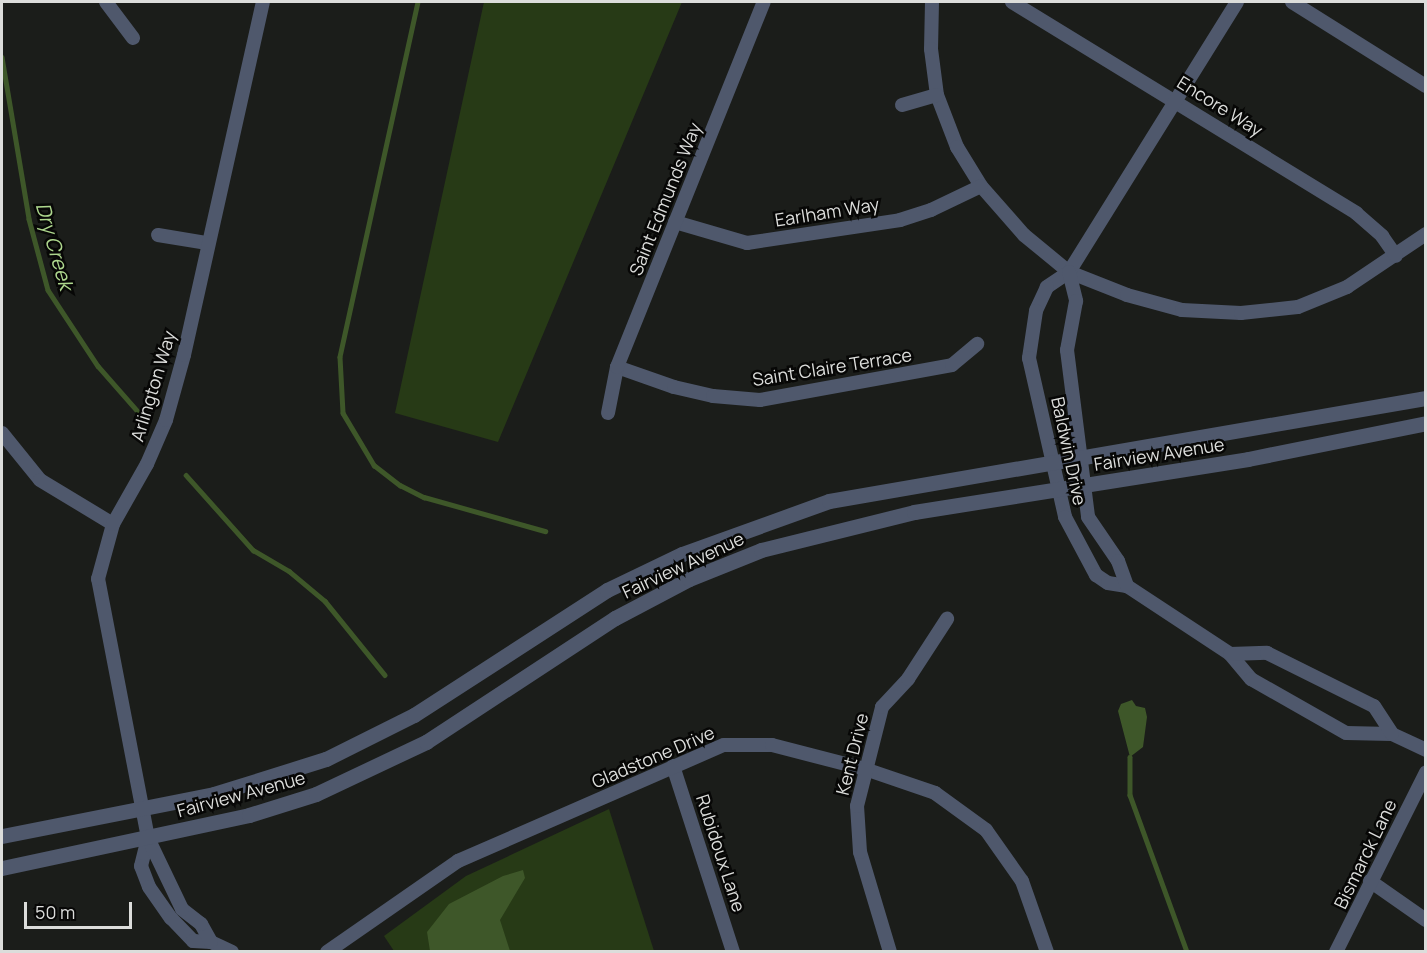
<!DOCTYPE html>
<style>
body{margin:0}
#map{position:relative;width:1427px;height:953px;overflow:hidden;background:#1b1d1a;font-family:Manrope,sans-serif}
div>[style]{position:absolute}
.green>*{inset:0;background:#273a16}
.water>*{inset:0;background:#3e5729}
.stream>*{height:4.5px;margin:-2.25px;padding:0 2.25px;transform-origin:2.25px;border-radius:2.25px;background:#3e5729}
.minor>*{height:14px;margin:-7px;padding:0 7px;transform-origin:7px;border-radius:7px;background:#4f586c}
.tertiary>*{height:15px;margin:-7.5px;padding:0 7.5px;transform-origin:7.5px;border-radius:7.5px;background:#4f586c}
span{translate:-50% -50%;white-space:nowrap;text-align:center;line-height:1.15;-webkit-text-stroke:5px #070706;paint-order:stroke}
.street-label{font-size:18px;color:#dcdddb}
.water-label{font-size:20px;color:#add68d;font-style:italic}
.frame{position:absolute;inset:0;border:3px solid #dcdddb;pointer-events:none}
.scale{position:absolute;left:24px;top:902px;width:108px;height:27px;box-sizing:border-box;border:3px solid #dcdddb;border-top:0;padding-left:8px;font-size:18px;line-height:21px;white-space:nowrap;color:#dcdddb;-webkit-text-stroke:4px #070706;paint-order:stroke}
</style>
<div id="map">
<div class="green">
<div style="clip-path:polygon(484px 2px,682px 2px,498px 442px,395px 413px)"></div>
<div style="clip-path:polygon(609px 809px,654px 951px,394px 951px,384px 936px,466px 876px)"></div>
</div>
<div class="water">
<div style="clip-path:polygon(1132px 700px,1136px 706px,1145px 708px,1147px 717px,1143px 747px,1130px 757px,1118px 711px,1121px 704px)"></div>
<div style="clip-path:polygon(523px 870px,525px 878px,500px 920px,510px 951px,430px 951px,427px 932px,449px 904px,503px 876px)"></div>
</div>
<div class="stream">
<div style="left:418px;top:2px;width:363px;rotate:102.4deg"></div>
<div style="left:340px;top:357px;width:56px;rotate:86.9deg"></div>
<div style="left:343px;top:413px;width:61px;rotate:59.2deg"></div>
<div style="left:374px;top:465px;width:33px;rotate:38deg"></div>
<div style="left:400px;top:485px;width:27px;rotate:27deg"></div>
<div style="left:424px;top:497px;width:126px;rotate:15.7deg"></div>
<div style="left:2px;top:57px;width:164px;rotate:80.5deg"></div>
<div style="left:29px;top:219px;width:73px;rotate:75deg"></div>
<div style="left:48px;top:290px;width:91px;rotate:56.7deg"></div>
<div style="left:98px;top:366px;width:65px;rotate:48.7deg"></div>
<div style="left:186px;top:475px;width:101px;rotate:48.2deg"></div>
<div style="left:253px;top:550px;width:42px;rotate:30.3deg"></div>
<div style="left:289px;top:571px;width:47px;rotate:39.8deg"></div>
<div style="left:325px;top:601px;width:95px;rotate:51deg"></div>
<div style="left:1130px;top:757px;width:38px;rotate:90deg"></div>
<div style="left:1130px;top:795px;width:167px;rotate:70deg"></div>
</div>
<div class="minor">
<div style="left:106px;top:2px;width:45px;rotate:53.1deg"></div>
<div style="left:932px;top:2px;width:47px;rotate:91.2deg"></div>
<div style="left:931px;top:49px;width:46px;rotate:82.6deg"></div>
<div style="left:937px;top:95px;width:56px;rotate:69deg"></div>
<div style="left:957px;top:147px;width:46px;rotate:58.4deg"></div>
<div style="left:981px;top:186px;width:65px;rotate:48.7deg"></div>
<div style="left:1024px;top:235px;width:58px;rotate:39.4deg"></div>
<div style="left:1069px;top:272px;width:62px;rotate:21.6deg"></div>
<div style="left:1127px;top:295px;width:57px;rotate:15.3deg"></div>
<div style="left:1182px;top:310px;width:59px;rotate:2.9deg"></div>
<div style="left:1241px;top:313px;width:57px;rotate:-6deg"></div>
<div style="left:1298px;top:307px;width:53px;rotate:-22.2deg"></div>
<div style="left:1347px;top:287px;width:95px;rotate:-33.9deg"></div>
<div style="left:1012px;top:2px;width:404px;rotate:31.5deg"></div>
<div style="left:1356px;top:213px;width:35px;rotate:41deg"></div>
<div style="left:1382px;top:236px;width:24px;rotate:55deg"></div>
<div style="left:1237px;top:2px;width:318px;rotate:121.9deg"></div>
<div style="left:1069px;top:272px;width:27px;rotate:146deg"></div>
<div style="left:1047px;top:287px;width:26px;rotate:115deg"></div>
<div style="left:1036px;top:311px;width:48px;rotate:98.5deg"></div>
<div style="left:1029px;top:358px;width:163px;rotate:77.2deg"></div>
<div style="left:1065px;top:517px;width:66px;rotate:61.9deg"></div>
<div style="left:1096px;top:575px;width:14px;rotate:34deg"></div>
<div style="left:1108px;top:583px;width:19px;rotate:9deg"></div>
<div style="left:1127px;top:586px;width:123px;rotate:33.4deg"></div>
<div style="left:1230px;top:654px;width:33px;rotate:50deg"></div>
<div style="left:1251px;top:679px;width:109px;rotate:29.6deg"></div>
<div style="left:1346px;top:733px;width:46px;rotate:1.2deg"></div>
<div style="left:1392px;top:734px;width:38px;rotate:25deg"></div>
<div style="left:1292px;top:2px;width:158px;rotate:32.1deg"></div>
<div style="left:902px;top:105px;width:36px;rotate:-16deg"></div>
<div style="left:675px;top:222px;width:75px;rotate:16.3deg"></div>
<div style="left:747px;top:243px;width:155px;rotate:-8.5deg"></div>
<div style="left:900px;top:220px;width:33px;rotate:-18deg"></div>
<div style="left:931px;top:210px;width:55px;rotate:-25.6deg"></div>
<div style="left:158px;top:235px;width:50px;rotate:9.3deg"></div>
<div style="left:1069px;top:272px;width:30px;rotate:76deg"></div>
<div style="left:1076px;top:301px;width:50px;rotate:100.4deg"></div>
<div style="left:1067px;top:350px;width:168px;rotate:82.8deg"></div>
<div style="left:1088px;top:517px;width:53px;rotate:55.7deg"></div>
<div style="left:1118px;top:561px;width:27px;rotate:70deg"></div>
<div style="left:617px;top:367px;width:60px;rotate:19.3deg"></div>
<div style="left:674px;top:387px;width:40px;rotate:13deg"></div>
<div style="left:713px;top:396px;width:47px;rotate:4.9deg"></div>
<div style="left:760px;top:400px;width:195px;rotate:-10.3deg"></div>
<div style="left:952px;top:365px;width:33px;rotate:-40deg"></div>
<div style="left:608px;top:413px;width:47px;rotate:-78.9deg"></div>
<div style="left:617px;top:367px;width:393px;rotate:-68.1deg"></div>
<div style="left:2px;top:433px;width:60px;rotate:51deg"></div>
<div style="left:40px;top:480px;width:85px;rotate:31.1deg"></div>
<div style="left:1230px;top:654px;width:37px;rotate:-2deg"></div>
<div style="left:1267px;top:653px;width:119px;rotate:26.4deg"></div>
<div style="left:1374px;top:706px;width:33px;rotate:57deg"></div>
<div style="left:673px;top:766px;width:195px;rotate:72.1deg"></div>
<div style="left:148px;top:838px;width:29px;rotate:104deg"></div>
<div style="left:141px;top:866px;width:22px;rotate:69deg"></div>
<div style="left:149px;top:887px;width:38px;rotate:55deg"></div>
<div style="left:171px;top:918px;width:32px;rotate:46deg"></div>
<div style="left:193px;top:941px;width:18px;rotate:3deg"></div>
<div style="left:211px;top:942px;width:23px;rotate:25deg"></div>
<div style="left:1370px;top:881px;width:68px;rotate:34.9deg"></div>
<div style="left:211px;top:942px;width:21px;rotate:-119deg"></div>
<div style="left:201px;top:924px;width:24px;rotate:-142deg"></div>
<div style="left:182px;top:909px;width:79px;rotate:-115.6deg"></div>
<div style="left:148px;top:838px;width:264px;rotate:-100.9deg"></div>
<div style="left:98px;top:579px;width:57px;rotate:-74.7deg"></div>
<div style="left:113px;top:524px;width:69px;rotate:-60.5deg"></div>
<div style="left:147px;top:464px;width:48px;rotate:-66.6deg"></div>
<div style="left:166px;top:420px;width:67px;rotate:-74.5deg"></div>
<div style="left:184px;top:355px;width:362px;rotate:-77.4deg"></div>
<div style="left:327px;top:952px;width:160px;rotate:-34.8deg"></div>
<div style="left:458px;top:861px;width:290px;rotate:-23.6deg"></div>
<div style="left:724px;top:745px;width:48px"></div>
<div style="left:772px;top:745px;width:96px;rotate:14.5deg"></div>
<div style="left:865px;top:769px;width:74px;rotate:18.9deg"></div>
<div style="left:935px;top:793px;width:63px;rotate:36deg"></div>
<div style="left:986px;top:830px;width:62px;rotate:54.8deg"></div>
<div style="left:1022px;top:881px;width:75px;rotate:70.6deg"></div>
<div style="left:890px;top:952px;width:104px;rotate:-106.7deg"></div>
<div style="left:860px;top:852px;width:46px;rotate:-93.7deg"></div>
<div style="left:857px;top:806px;width:102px;rotate:-75.8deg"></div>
<div style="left:882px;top:707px;width:38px;rotate:-47deg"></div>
<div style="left:908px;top:679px;width:72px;rotate:-57deg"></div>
<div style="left:1336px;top:952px;width:201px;rotate:-63.4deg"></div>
</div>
<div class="tertiary">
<div style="left:2px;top:836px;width:216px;rotate:-11.2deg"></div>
<div style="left:214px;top:794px;width:117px;rotate:-17.4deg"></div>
<div style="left:326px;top:759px;width:98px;rotate:-26.6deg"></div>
<div style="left:414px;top:715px;width:230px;rotate:-32.9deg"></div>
<div style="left:607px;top:590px;width:83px;rotate:-25.6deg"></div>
<div style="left:682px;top:554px;width:156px;rotate:-19.8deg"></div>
<div style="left:829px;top:501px;width:606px;rotate:-9.79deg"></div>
<div style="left:2px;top:868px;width:253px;rotate:-12.1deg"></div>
<div style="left:249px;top:815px;width:70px;rotate:-17.4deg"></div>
<div style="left:316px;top:794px;width:122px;rotate:-25.3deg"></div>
<div style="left:426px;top:742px;width:226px;rotate:-33.3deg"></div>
<div style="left:615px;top:618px;width:84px;rotate:-27.8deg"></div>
<div style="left:689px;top:579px;width:78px;rotate:-21.9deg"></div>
<div style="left:761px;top:550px;width:158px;rotate:-13.9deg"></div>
<div style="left:914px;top:512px;width:338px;rotate:-9deg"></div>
<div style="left:1248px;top:459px;width:182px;rotate:-11.4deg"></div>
</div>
<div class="street-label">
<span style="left:1220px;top:106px;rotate:32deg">Encore Way</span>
<span style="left:665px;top:199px;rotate:-68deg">Saint Edmunds Way</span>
<span style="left:827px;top:212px;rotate:-9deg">Earlham Way</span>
<span style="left:832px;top:367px;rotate:-9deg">Saint Claire Terrace</span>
<span style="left:153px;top:386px;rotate:-73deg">Arlington Way</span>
<span style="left:1069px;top:451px;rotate:78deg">Baldwin Drive</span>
<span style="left:1159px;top:454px;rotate:-9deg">Fairview Avenue</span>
<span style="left:683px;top:565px;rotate:-25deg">Fairview Avenue</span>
<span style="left:852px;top:754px;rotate:-76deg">Kent Drive</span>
<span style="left:653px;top:757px;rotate:-23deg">Gladstone Drive</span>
<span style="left:241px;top:794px;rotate:-15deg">Fairview Avenue</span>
<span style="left:721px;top:853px;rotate:72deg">Rubidoux Lane</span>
<span style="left:1365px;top:854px;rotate:-64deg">Bismarck Lane</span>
</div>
<div class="water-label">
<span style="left:55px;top:246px;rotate:74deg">Dry Creek</span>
</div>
<div class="frame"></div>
<div class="scale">50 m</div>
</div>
